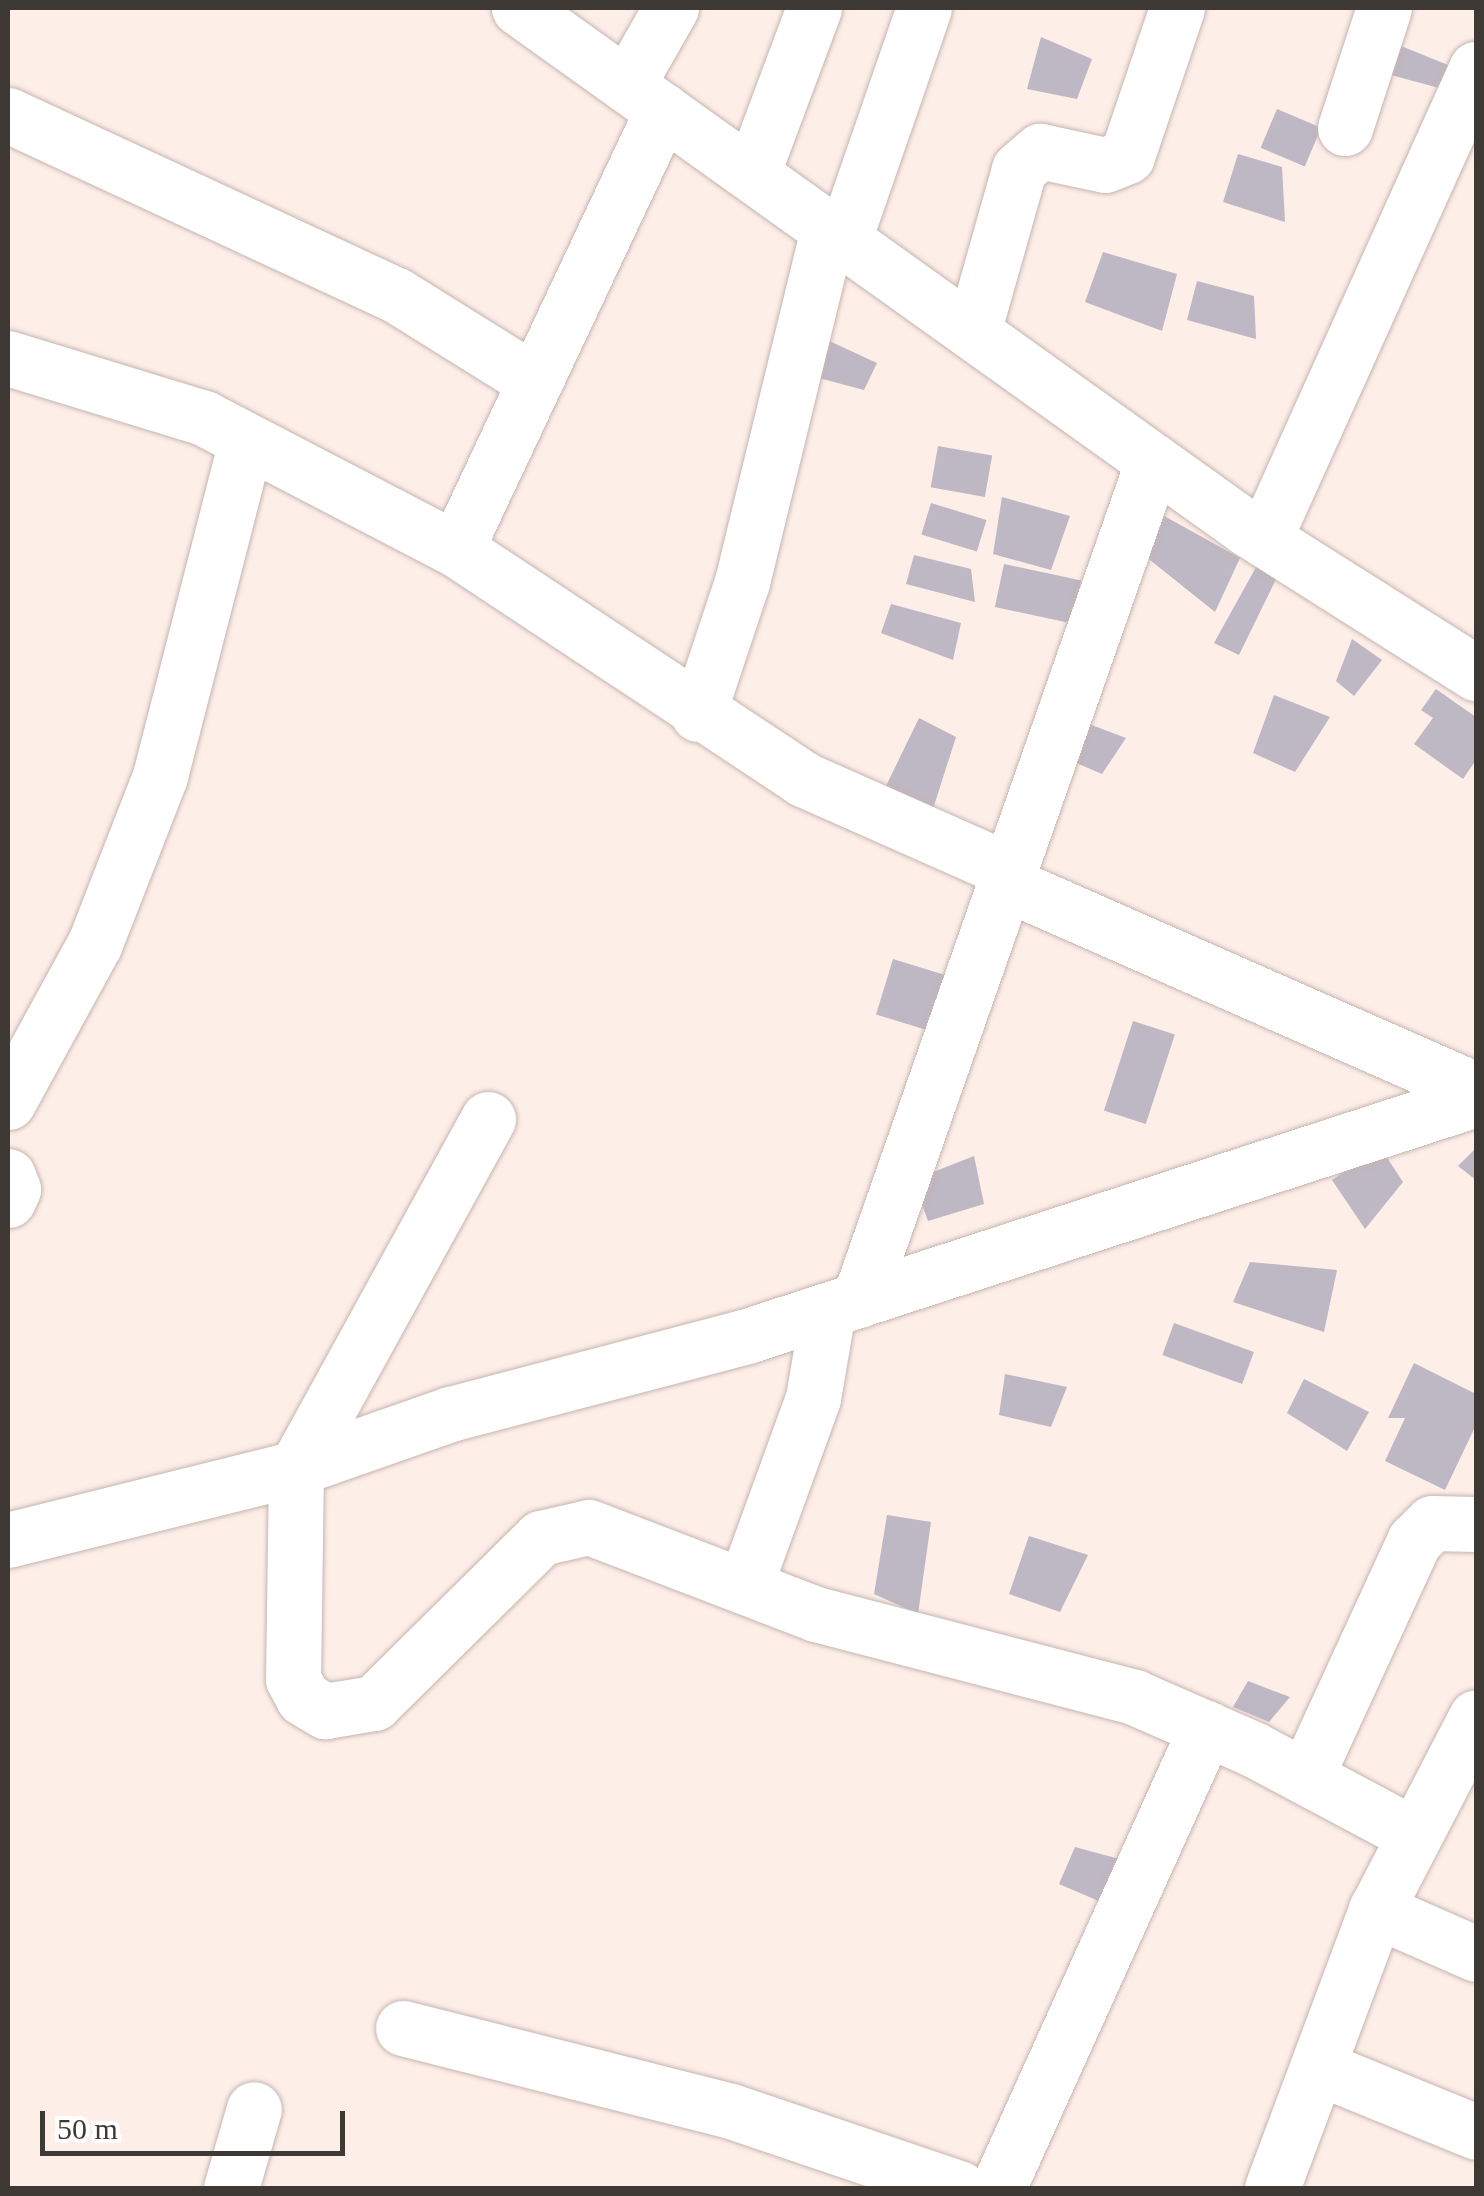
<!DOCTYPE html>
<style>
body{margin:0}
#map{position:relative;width:1484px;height:2196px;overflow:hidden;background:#feeee8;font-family:Georgia,serif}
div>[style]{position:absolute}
.building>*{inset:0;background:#beb7c4;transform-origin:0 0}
.roads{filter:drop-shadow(0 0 2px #c5b5af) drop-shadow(0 0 2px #c5b5af)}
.minor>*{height:55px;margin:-27.5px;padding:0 27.5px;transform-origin:27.5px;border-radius:27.5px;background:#fff}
span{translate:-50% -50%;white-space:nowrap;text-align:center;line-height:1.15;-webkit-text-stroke:10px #fff;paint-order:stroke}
.frame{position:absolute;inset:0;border:10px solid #3f3936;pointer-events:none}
.scale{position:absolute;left:40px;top:2111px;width:305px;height:45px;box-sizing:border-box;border:5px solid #3f3936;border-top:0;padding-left:12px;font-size:30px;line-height:35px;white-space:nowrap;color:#3f3936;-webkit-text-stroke:8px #fff;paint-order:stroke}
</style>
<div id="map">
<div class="building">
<div style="clip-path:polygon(1041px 37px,1092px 59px,1077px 99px,1027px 89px)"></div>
<div style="clip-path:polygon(1401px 46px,1448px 65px,1439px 88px,1391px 75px)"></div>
<div style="left:1277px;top:109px;width:48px;height:42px;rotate:23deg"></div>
<div style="clip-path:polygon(1238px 154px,1282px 167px,1285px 222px,1223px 202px)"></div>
<div style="clip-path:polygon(1103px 252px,1177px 274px,1162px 331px,1085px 302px)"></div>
<div style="clip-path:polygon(1197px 281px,1254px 296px,1256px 339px,1187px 320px)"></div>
<div style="clip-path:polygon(825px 339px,877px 363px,864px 390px,819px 378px)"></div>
<div style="left:938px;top:446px;width:55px;height:42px;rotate:10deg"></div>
<div style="clip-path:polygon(1002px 497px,1070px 516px,1051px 570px,993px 554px)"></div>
<div style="left:931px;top:503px;width:58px;height:33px;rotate:17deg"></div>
<div style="clip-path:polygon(1157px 512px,1240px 558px,1215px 612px,1145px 556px)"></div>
<div style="clip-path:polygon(914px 555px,971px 569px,975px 602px,906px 584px)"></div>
<div style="clip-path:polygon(1260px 560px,1280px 571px,1239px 655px,1214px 643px)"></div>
<div style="left:1004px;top:564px;width:79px;height:44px;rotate:12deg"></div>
<div style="clip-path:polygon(891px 604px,961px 623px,953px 660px,881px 633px)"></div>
<div style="clip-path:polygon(1352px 639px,1382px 660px,1354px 696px,1336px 681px)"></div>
<div style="clip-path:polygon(1436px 689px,1476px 717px,1476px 760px,1463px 779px,1414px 744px,1433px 718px,1421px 710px)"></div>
<div style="clip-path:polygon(1274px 695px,1330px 717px,1295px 772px,1253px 753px)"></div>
<div style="clip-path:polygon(919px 718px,956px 737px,932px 812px,885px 788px)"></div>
<div style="clip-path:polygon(1081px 721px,1126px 738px,1102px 774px,1067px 759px)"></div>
<div style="left:893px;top:959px;width:63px;height:58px;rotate:17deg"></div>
<div style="left:1133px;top:1021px;width:44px;height:94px;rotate:18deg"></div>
<div style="clip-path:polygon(1380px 1147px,1403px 1182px,1365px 1229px,1332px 1180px)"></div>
<div style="clip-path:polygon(1476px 1148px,1476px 1180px,1458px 1166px)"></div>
<div style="clip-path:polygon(974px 1156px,984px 1204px,928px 1221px,913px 1180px)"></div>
<div style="clip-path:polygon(1250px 1262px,1337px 1270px,1324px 1332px,1233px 1302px)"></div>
<div style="left:1174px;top:1323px;width:85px;height:34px;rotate:20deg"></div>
<div style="clip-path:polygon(1414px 1363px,1476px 1394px,1476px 1425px,1445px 1490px,1385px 1461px,1405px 1418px,1388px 1418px)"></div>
<div style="clip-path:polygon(1005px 1374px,1067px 1387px,1051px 1427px,999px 1415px)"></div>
<div style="clip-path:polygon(1304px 1379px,1369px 1412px,1347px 1451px,1287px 1413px)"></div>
<div style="clip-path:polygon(887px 1515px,931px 1522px,918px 1614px,874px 1594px)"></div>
<div style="clip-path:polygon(1029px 1536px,1088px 1555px,1060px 1612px,1009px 1594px)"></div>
<div style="clip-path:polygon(1248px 1681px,1290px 1697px,1269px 1722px,1233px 1707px)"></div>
<div style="clip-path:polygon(1075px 1847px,1123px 1860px,1101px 1902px,1059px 1884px)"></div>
</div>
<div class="roads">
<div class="minor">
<div style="left:519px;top:8px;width:896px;rotate:35.55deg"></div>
<div style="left:1248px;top:529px;width:270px;rotate:32.3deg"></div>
<div style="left:627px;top:85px;width:89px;rotate:-60.3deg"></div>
<div style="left:8px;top:115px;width:428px;rotate:24.9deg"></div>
<div style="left:396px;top:295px;width:163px;rotate:31.9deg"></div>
<div style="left:1345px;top:128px;width:126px;rotate:-72deg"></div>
<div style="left:752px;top:174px;width:177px;rotate:-69.5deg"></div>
<div style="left:844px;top:239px;width:244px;rotate:-70.9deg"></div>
<div style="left:973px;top:332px;width:169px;rotate:-74.2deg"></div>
<div style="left:1019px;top:169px;width:28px;rotate:-41deg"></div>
<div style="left:1040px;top:151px;width:66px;rotate:12.2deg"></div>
<div style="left:1105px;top:165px;width:24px;rotate:-22deg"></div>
<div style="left:1127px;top:156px;width:156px;rotate:-71.3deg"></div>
<div style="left:8px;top:358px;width:205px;rotate:17deg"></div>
<div style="left:204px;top:418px;width:284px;rotate:27.5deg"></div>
<div style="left:456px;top:549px;width:416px;rotate:33.5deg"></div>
<div style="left:803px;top:779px;width:224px;rotate:23.9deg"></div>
<div style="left:1264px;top:539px;width:516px;rotate:-65.72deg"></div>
<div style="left:456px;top:549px;width:485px;rotate:-64.8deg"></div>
<div style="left:698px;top:714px;width:139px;rotate:-71.6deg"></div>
<div style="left:742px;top:582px;width:364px;rotate:-76.3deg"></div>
<div style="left:1003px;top:882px;width:517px;rotate:23.74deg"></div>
<div style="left:8px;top:1102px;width:181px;rotate:-61.3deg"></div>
<div style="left:95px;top:943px;width:179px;rotate:-68.7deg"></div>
<div style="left:160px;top:776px;width:346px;rotate:-75.6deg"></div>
<div style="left:488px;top:1119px;width:398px;rotate:118.8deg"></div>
<div style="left:296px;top:1468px;width:211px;rotate:90.8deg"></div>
<div style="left:293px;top:1679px;width:21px;rotate:62deg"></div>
<div style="left:303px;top:1698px;width:26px;rotate:31deg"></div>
<div style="left:325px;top:1711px;width:50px;rotate:-9.3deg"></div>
<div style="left:374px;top:1703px;width:235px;rotate:-44.7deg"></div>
<div style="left:541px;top:1538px;width:49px;rotate:-12.9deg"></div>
<div style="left:589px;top:1527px;width:243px;rotate:21deg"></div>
<div style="left:816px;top:1614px;width:329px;rotate:14.6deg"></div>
<div style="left:1134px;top:1697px;width:130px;rotate:23.6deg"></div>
<div style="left:1253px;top:1749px;width:183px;rotate:28deg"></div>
<div style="left:8px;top:1176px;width:14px;rotate:69deg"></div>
<div style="left:13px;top:1189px;width:12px;rotate:114deg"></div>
<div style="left:859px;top:1300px;width:889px;rotate:-70.69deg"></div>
<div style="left:8px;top:1540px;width:297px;rotate:-14deg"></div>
<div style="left:296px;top:1468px;width:163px;rotate:-19.3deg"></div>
<div style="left:450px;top:1414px;width:307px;rotate:-14.7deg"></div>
<div style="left:747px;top:1336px;width:767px;rotate:-18.01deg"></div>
<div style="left:745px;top:1585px;width:199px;rotate:-70deg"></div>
<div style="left:813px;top:1398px;width:89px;rotate:-80.3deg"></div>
<div style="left:1306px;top:1776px;width:259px;rotate:-65.3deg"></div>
<div style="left:1414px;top:1541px;width:25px;rotate:-45deg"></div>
<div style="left:1432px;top:1523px;width:44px;rotate:1.3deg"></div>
<div style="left:1376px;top:1910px;width:109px;rotate:23.7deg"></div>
<div style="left:403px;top:2028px;width:338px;rotate:14.2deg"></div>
<div style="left:731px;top:2111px;width:241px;rotate:18.7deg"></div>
<div style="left:1322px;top:2069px;width:166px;rotate:22.2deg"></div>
<div style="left:231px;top:2188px;width:82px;rotate:-73.8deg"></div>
<div style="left:998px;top:2188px;width:505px;rotate:-65.67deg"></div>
<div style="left:1272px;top:2188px;width:297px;rotate:-69.5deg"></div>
<div style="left:1376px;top:1910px;width:217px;rotate:-62.6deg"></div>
</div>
</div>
<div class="frame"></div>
<div class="scale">50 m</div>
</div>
